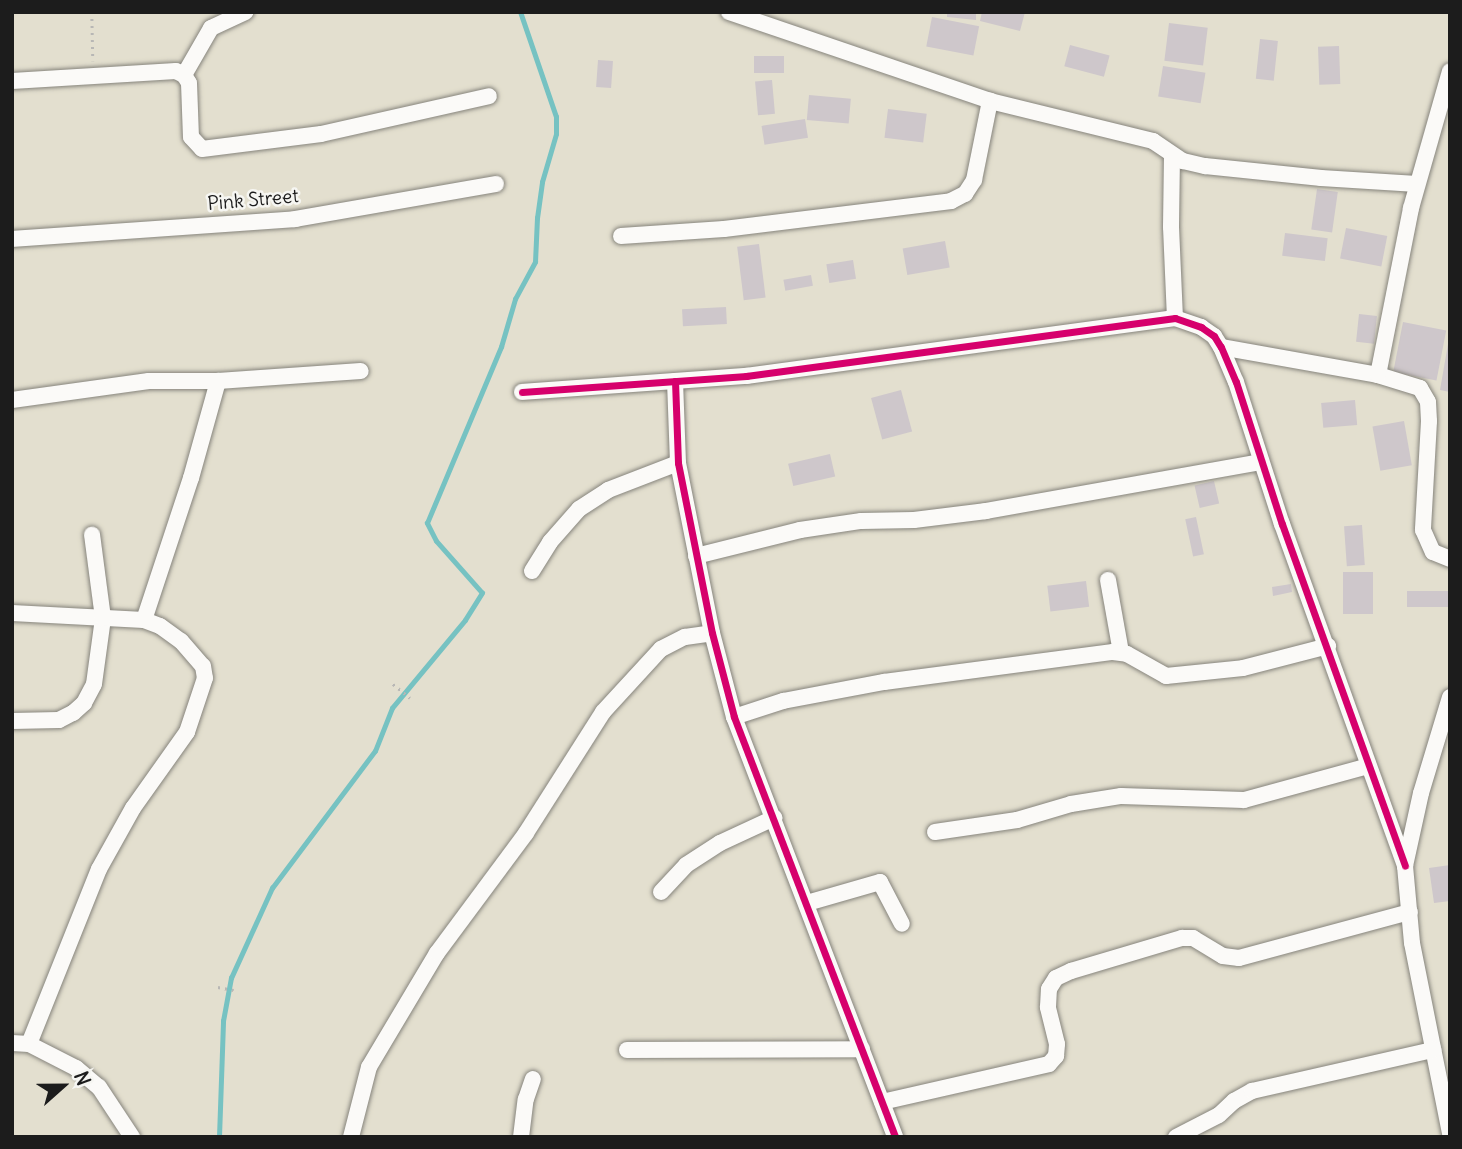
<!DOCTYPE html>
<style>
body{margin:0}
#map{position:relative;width:1462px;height:1149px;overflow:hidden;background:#e3dfcf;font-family:Delius,sans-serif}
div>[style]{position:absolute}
.stream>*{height:4.5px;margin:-2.25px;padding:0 2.25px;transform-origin:2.25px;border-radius:2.25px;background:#76c2c2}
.building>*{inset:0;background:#cec7cb;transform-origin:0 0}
.path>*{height:2.5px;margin-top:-1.25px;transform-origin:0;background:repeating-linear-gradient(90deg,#b8b7b5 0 2px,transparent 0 7px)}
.roads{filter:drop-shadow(0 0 2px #86847c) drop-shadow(0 0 2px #86847c)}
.minor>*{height:16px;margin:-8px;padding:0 8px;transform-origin:8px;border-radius:8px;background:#fbfaf8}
.cycleway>*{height:7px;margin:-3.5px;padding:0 3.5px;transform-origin:3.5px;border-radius:3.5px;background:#d6006c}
span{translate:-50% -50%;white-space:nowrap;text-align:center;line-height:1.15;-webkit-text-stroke:5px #f6f6f2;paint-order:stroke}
.street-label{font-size:19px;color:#1c1c1c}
.frame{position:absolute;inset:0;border:14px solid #1c1c1c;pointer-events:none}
.north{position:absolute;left:28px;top:1051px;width:70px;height:70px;-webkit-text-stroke:5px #f6f6f2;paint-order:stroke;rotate:69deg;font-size:19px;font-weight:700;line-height:28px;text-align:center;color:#1c1c1c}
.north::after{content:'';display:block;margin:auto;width:24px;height:32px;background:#1c1c1c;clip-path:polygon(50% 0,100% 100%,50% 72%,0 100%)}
</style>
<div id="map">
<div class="stream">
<div style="left:219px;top:1137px;width:116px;rotate:-88deg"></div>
<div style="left:223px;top:1021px;width:44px;rotate:-79.5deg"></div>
<div style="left:231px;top:978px;width:99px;rotate:-65.5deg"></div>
<div style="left:272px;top:888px;width:171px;rotate:-53.1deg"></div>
<div style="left:375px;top:751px;width:46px;rotate:-68.4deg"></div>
<div style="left:392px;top:708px;width:114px;rotate:-50.3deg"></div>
<div style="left:465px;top:620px;width:32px;rotate:-58deg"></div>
<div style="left:482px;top:593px;width:69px;rotate:-131.5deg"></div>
<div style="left:436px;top:541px;width:20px;rotate:-117deg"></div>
<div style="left:427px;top:523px;width:191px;rotate:-67.2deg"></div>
<div style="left:501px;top:347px;width:50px;rotate:-73.7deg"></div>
<div style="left:515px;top:299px;width:42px;rotate:-61.6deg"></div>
<div style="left:535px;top:262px;width:44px;rotate:-87.4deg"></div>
<div style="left:537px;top:218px;width:36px;rotate:-82deg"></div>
<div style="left:542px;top:182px;width:50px;rotate:-73.7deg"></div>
<div style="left:556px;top:134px;width:17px;rotate:-90deg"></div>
<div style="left:556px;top:117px;width:111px;rotate:-108.9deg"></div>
</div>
<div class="building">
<div style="clip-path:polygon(947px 12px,976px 12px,976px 20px,947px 17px)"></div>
<div style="clip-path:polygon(982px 12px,1025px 12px,1020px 31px,980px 21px)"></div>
<div style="left:932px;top:17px;width:48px;height:30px;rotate:11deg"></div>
<div style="left:1169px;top:23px;width:39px;height:38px;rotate:7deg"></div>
<div style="left:1260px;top:39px;width:18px;height:40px;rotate:6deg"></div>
<div style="left:1070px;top:45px;width:41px;height:22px;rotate:15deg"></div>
<div style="left:1339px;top:46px;width:38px;height:21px;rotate:88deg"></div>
<div style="left:754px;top:56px;width:30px;height:17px"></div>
<div style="left:598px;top:60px;width:15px;height:27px;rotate:4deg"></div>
<div style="left:1163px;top:66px;width:43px;height:31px;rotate:9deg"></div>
<div style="left:772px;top:80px;width:34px;height:17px;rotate:85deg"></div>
<div style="left:809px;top:95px;width:42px;height:25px;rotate:5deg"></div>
<div style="left:888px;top:109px;width:39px;height:29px;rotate:7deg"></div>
<div style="left:805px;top:119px;width:19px;height:44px;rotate:81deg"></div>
<div style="left:1317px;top:189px;width:21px;height:41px;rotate:8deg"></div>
<div style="left:1346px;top:228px;width:42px;height:31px;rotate:11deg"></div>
<div style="left:1285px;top:233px;width:43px;height:23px;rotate:7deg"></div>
<div style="left:945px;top:241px;width:27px;height:43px;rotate:80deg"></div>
<div style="left:759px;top:244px;width:54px;height:22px;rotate:83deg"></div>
<div style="left:853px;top:260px;width:19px;height:27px;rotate:81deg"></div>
<div style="left:811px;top:275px;width:11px;height:28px;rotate:80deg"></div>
<div style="left:726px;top:307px;width:17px;height:44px;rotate:87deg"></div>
<div style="left:1359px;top:314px;width:18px;height:28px;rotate:6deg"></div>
<div style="left:1403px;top:322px;width:44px;height:51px;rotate:11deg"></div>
<div style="clip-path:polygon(1448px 344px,1450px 344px,1450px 392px,1440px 390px)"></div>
<div style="left:901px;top:390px;width:43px;height:31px;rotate:75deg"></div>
<div style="left:1355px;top:400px;width:25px;height:34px;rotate:85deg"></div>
<div style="left:1404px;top:421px;width:45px;height:32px;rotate:80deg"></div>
<div style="left:830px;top:454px;width:23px;height:43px;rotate:77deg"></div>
<div style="left:1214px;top:481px;width:23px;height:20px;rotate:77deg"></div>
<div style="left:1196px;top:517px;width:38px;height:11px;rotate:78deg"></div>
<div style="left:1362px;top:525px;width:40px;height:18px;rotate:86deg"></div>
<div style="left:1343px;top:572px;width:30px;height:42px"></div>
<div style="left:1086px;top:581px;width:26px;height:39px;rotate:83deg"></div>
<div style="clip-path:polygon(1291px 584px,1292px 592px,1273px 596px,1272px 587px)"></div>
<div style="left:1450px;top:591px;width:16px;height:43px;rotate:90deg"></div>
<div style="clip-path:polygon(1450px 865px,1450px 901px,1434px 903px,1429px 868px)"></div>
</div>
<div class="path">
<div style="left:92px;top:12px;width:49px;rotate:88.8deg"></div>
<div style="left:393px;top:684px;width:22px;rotate:39deg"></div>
<div style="left:218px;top:987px;width:16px;rotate:11deg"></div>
</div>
<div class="roads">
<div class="minor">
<div style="left:729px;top:12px;width:276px;rotate:18.8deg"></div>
<div style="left:990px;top:101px;width:168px;rotate:13.8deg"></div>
<div style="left:1153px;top:141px;width:36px;rotate:34deg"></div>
<div style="left:1183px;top:161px;width:23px;rotate:13deg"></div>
<div style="left:1205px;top:166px;width:117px;rotate:5.9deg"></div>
<div style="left:1321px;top:178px;width:96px;rotate:3.6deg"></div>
<div style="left:184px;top:75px;width:54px;rotate:-60.1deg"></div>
<div style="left:211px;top:28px;width:38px;rotate:-25deg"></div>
<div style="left:12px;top:81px;width:164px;rotate:-3.5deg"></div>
<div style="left:176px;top:71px;width:9px;rotate:27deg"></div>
<div style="left:184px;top:75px;width:9px;rotate:58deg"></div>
<div style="left:189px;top:83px;width:54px;rotate:87.9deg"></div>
<div style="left:191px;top:137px;width:16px;rotate:47deg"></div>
<div style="left:202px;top:149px;width:120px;rotate:-7.2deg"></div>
<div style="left:321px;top:134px;width:172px;rotate:-12.7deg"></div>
<div style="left:1172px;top:155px;width:72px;rotate:90.8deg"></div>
<div style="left:1171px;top:227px;width:91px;rotate:87.5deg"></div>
<div style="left:621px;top:236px;width:103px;rotate:-3.9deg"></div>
<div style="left:724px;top:229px;width:229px;rotate:-7deg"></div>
<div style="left:951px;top:201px;width:16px;rotate:-27deg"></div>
<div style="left:965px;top:194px;width:17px;rotate:-57deg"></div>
<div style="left:974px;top:180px;width:81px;rotate:-78.6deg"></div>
<div style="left:12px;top:239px;width:284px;rotate:-4deg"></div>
<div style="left:295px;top:219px;width:204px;rotate:-9.9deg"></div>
<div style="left:1221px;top:347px;width:159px;rotate:10.1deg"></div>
<div style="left:1378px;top:375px;width:44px;rotate:17.2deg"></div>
<div style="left:1420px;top:388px;width:16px;rotate:60deg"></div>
<div style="left:1428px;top:402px;width:19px;rotate:87deg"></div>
<div style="left:1429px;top:421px;width:109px;rotate:93.2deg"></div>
<div style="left:1423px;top:530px;width:24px;rotate:66deg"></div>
<div style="left:1433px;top:552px;width:18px;rotate:22deg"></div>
<div style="left:1378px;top:375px;width:170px;rotate:-78.8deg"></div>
<div style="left:1411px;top:208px;width:142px;rotate:-74.1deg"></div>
<div style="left:675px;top:381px;width:82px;rotate:87.9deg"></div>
<div style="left:678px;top:463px;width:173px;rotate:78.7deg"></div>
<div style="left:712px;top:633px;width:87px;rotate:75.3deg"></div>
<div style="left:734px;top:717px;width:450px;rotate:69deg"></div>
<div style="left:522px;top:392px;width:225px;rotate:-4.1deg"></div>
<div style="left:746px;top:376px;width:433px;rotate:-7.7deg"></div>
<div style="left:1175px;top:318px;width:28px;rotate:19deg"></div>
<div style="left:1201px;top:327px;width:16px;rotate:35deg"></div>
<div style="left:1214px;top:336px;width:13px;rotate:58deg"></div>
<div style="left:1221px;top:347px;width:38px;rotate:67deg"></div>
<div style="left:1236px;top:382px;width:149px;rotate:72.1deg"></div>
<div style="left:1282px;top:524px;width:363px;rotate:70.2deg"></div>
<div style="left:12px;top:400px;width:138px;rotate:-7.9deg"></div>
<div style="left:149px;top:381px;width:69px"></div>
<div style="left:218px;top:381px;width:143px;rotate:-4deg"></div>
<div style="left:696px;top:556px;width:107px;rotate:-14deg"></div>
<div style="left:800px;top:530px;width:62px;rotate:-8.4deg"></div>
<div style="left:861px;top:521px;width:53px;rotate:-1.1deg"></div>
<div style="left:914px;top:520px;width:73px;rotate:-7.1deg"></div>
<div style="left:986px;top:511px;width:279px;rotate:-10.1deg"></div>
<div style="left:532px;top:571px;width:34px;rotate:-58deg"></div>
<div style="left:550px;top:542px;width:44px;rotate:-48.7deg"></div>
<div style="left:579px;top:509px;width:35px;rotate:-33deg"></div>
<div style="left:608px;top:490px;width:75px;rotate:-21.1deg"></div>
<div style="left:1108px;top:580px;width:73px;rotate:79.8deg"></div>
<div style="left:12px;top:613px;width:132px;rotate:3deg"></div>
<div style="left:144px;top:620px;width:17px;rotate:21deg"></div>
<div style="left:160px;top:626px;width:26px;rotate:36deg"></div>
<div style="left:181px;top:641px;width:33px;rotate:49deg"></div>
<div style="left:203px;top:666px;width:12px;rotate:81deg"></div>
<div style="left:205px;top:678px;width:57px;rotate:108.4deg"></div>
<div style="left:187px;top:732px;width:93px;rotate:125.4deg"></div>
<div style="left:133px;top:808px;width:70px;rotate:119.1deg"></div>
<div style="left:99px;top:869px;width:188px;rotate:111.8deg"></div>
<div style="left:144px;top:620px;width:150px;rotate:-71.7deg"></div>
<div style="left:191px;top:478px;width:101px;rotate:-74.4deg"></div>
<div style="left:1450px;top:697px;width:100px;rotate:106.8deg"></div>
<div style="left:1421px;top:793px;width:75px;rotate:102.4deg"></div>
<div style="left:1405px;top:866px;width:77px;rotate:84.8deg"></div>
<div style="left:1412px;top:943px;width:195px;rotate:78.7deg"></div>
<div style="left:734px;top:717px;width:52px;rotate:-18.1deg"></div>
<div style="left:783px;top:701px;width:103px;rotate:-10.7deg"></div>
<div style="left:884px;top:682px;width:231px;rotate:-7.5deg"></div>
<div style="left:1113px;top:652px;width:14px;rotate:8deg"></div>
<div style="left:1127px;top:654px;width:45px;rotate:29.4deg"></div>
<div style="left:1166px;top:676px;width:77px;rotate:-5.9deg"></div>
<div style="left:1243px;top:668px;width:88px;rotate:-14.5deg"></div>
<div style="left:12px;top:721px;width:47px;rotate:-1.2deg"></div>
<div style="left:59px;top:720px;width:16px;rotate:-27deg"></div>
<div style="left:73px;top:713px;width:15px;rotate:-42deg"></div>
<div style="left:84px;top:703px;width:21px;rotate:-62deg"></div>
<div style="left:94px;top:684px;width:67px;rotate:-82.2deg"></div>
<div style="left:103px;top:618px;width:84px;rotate:-97.5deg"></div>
<div style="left:935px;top:832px;width:83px;rotate:-8.3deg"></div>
<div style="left:1017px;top:820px;width:56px;rotate:-16.5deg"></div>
<div style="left:1071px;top:804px;width:51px;rotate:-9.1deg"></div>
<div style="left:1121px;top:796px;width:123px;rotate:1.9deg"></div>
<div style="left:1244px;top:800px;width:129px;rotate:-15.3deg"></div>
<div style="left:661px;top:892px;width:37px;rotate:-47deg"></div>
<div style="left:686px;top:865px;width:40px;rotate:-32.9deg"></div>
<div style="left:720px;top:843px;width:60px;rotate:-24.8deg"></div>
<div style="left:807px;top:903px;width:76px;rotate:-16deg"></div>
<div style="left:880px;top:882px;width:47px;rotate:62.4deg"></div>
<div style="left:12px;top:1043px;width:17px;rotate:3deg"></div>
<div style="left:29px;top:1044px;width:53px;rotate:27.1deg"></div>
<div style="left:76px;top:1068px;width:30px;rotate:40deg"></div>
<div style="left:99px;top:1087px;width:60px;rotate:56.6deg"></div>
<div style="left:627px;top:1050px;width:235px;rotate:-0.2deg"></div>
<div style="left:882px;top:1102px;width:171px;rotate:-12.8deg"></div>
<div style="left:1049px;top:1064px;width:11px;rotate:-49deg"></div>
<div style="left:1056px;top:1056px;width:12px;rotate:-85deg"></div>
<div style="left:1057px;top:1044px;width:38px;rotate:-104deg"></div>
<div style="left:1048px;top:1007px;width:18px;rotate:-87deg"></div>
<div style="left:1049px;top:989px;width:13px;rotate:-58deg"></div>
<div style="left:1056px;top:978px;width:17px;rotate:-25deg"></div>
<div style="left:1071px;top:971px;width:116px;rotate:-16.6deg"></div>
<div style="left:1182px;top:938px;width:11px"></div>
<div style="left:1193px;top:938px;width:35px;rotate:31deg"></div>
<div style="left:1223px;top:956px;width:16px;rotate:7deg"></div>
<div style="left:1239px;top:958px;width:177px;rotate:-15.1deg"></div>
<div style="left:351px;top:1137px;width:72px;rotate:-75.6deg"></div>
<div style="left:369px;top:1067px;width:133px;rotate:-59.2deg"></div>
<div style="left:437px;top:953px;width:149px;rotate:-53.4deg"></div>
<div style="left:526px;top:833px;width:143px;rotate:-57.5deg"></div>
<div style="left:603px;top:712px;width:86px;rotate:-47.4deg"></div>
<div style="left:661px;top:649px;width:27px;rotate:-27deg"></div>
<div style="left:685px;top:637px;width:27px;rotate:-8deg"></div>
<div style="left:521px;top:1137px;width:38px;rotate:-83deg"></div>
<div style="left:526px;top:1099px;width:21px;rotate:-71deg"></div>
<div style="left:1176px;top:1137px;width:48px;rotate:-27.1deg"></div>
<div style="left:1219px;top:1115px;width:21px;rotate:-43deg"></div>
<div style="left:1234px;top:1101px;width:21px;rotate:-29deg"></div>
<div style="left:1252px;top:1091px;width:186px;rotate:-12.8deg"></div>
</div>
</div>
<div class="cycleway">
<div style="left:675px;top:381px;width:82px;rotate:87.9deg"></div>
<div style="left:678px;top:463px;width:173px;rotate:78.7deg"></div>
<div style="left:712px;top:633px;width:87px;rotate:75.3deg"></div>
<div style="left:734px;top:717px;width:450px;rotate:69deg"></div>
<div style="left:522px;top:392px;width:225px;rotate:-4.1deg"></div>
<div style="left:746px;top:376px;width:433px;rotate:-7.7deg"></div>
<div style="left:1175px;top:318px;width:28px;rotate:19deg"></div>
<div style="left:1201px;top:327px;width:16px;rotate:35deg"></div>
<div style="left:1214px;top:336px;width:13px;rotate:58deg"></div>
<div style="left:1221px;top:347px;width:38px;rotate:67deg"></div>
<div style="left:1236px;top:382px;width:149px;rotate:72.1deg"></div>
<div style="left:1282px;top:524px;width:363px;rotate:70.2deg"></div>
</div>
<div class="street-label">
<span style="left:253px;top:200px;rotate:-5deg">Pink Street</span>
</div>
<div class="frame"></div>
<div class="north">N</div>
</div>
